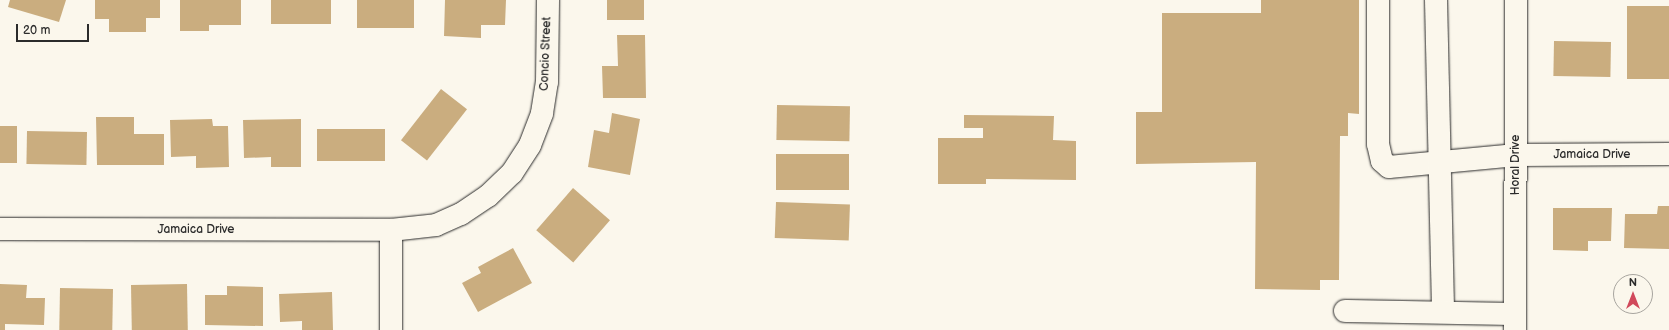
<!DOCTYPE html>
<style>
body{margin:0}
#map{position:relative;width:1669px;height:330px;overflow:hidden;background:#fbf7ec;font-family:"Balsamiq Sans",sans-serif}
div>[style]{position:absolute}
.building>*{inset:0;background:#caad7f;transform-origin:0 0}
.roads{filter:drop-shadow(0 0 1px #2b2b2b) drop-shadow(0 0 1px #2b2b2b)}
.minor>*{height:22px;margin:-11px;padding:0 11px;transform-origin:11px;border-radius:11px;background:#fbf7ec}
span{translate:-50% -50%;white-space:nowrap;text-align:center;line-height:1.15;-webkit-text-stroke:4px #fbf7ec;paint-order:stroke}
.street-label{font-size:12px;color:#2b2b2b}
.north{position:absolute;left:1613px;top:274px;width:40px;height:40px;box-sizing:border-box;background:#fbf7ec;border:1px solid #a8a59f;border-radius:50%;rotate:0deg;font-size:11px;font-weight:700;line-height:16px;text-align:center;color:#2b2b2b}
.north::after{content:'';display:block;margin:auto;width:14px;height:18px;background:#d1495b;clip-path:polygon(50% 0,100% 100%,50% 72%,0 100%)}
.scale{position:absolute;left:16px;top:24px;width:73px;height:18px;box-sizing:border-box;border:2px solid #2b2b2b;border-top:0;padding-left:5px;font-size:12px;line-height:14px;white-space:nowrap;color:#2b2b2b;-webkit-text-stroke:3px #fbf7ec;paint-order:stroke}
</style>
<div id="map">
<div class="building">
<div style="clip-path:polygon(10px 0,66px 0,59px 22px,8px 7px)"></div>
<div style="clip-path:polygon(95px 0,160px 0,160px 18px,146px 18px,146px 32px,109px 32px,109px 19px,95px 19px)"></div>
<div style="clip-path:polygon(180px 0,241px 0,241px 25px,209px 25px,209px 31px,180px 31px)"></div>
<div style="left:271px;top:0;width:60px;height:24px"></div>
<div style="left:357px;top:0;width:57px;height:28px"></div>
<div style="clip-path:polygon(445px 0,506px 0,505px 25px,481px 25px,481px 38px,444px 36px)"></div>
<div style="left:607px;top:0;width:37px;height:20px"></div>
<div style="clip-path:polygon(1261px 0,1359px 0,1359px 114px,1348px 113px,1348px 136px,1340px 136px,1339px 280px,1320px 280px,1320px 290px,1255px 289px,1256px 162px,1136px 164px,1136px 112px,1162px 112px,1162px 13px,1261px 13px)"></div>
<div style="left:1669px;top:6px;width:73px;height:42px;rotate:90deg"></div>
<div style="clip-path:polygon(617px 35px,645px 35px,646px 98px,603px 98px,602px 66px,618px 66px)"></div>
<div style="left:1554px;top:41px;width:57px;height:35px;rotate:1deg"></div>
<div style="left:441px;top:89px;width:33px;height:65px;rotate:38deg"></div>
<div style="left:777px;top:105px;width:73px;height:35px;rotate:1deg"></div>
<div style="clip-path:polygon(612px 113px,640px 119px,630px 175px,588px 167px,594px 130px,609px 133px)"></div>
<div style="clip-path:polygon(964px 115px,1054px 116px,1053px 140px,1076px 141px,1076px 180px,986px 179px,986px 184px,938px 184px,938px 138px,983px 138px,983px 128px,964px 128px)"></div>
<div style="clip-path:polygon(96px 117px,134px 117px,134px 134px,164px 134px,164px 165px,97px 165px)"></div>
<div style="clip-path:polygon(212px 119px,213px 126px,228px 126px,229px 167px,196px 168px,196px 156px,171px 157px,170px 120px)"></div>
<div style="clip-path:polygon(301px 119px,301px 167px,271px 167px,271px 157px,244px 158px,243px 120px)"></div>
<div style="left:0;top:126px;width:17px;height:37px"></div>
<div style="left:385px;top:129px;width:32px;height:68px;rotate:90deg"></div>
<div style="left:27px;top:131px;width:60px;height:33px;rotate:1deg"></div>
<div style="left:776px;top:154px;width:73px;height:36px"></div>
<div style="left:573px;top:188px;width:49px;height:56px;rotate:41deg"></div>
<div style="left:776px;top:202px;width:74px;height:36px;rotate:2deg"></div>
<div style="clip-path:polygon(1658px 206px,1669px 206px,1669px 249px,1624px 248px,1625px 214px,1657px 214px)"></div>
<div style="clip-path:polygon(1553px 208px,1612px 208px,1611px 241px,1588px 241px,1588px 251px,1553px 250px)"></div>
<div style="clip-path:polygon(513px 248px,532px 283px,478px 312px,462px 283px,481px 273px,478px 267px)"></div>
<div style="clip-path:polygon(0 284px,27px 285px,26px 298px,45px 298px,44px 325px,5px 324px,5px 330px,0 330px)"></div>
<div style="left:187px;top:284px;width:46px;height:56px;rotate:89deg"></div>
<div style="clip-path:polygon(227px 286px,263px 287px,263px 326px,205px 325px,205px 295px,227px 295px)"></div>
<div style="left:60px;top:288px;width:53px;height:42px;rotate:1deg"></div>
<div style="clip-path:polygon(332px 292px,333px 330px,302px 330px,302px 321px,280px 322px,279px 294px)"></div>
</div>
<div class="roads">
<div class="minor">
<div style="left:1378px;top:0;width:144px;rotate:90deg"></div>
<div style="left:1378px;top:144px;width:17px;rotate:77deg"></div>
<div style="left:1382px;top:161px;width:9px;rotate:41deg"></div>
<div style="left:1389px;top:167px;width:128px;rotate:-5.4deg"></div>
<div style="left:1516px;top:155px;width:153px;rotate:-0.4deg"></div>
<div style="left:1436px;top:0;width:312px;rotate:88.7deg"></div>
<div style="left:0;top:229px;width:391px;rotate:0.1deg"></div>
<div style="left:391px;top:230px;width:45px;rotate:-6.3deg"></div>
<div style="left:436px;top:225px;width:27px;rotate:-24deg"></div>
<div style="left:461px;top:214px;width:32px;rotate:-34deg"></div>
<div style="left:488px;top:196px;width:33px;rotate:-44deg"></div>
<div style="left:512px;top:173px;width:33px;rotate:-57deg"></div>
<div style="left:530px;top:145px;width:34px;rotate:-69deg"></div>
<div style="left:542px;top:113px;width:31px;rotate:-81deg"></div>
<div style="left:547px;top:82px;width:82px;rotate:-89.3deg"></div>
<div style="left:1345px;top:311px;width:170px;rotate:1deg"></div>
<div style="left:391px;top:330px;width:100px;rotate:-90deg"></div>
<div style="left:1515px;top:330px;width:330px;rotate:-89.8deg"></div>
</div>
</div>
<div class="street-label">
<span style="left:546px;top:54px;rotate:-88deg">Concio Street</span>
<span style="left:1592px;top:155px">Jamaica Drive</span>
<span style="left:1516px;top:165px;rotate:-90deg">Horal Drive</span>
<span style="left:196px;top:230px">Jamaica Drive</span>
</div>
<div class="north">N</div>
<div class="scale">20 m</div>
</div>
